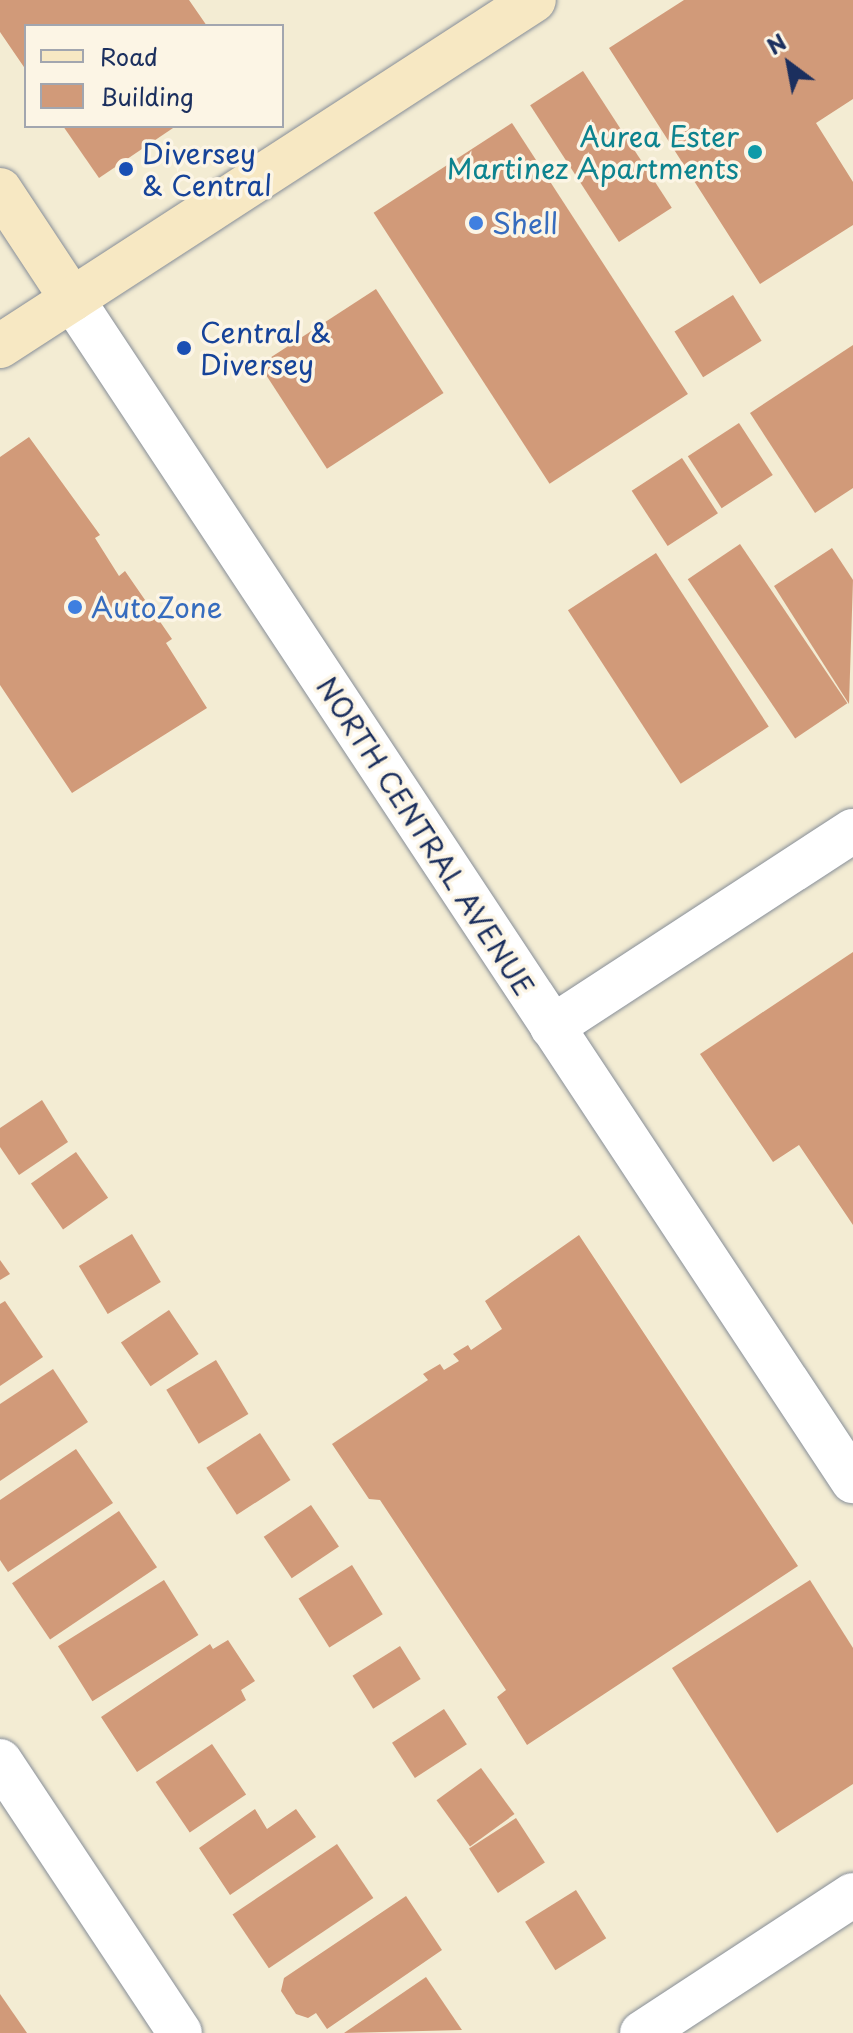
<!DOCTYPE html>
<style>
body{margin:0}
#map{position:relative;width:853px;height:2033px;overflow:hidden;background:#f3ecd3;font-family:"Playpen Sans",sans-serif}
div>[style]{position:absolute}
.building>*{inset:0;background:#d19a79;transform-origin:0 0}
.roads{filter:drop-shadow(0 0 2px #878e98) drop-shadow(0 0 2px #878e98)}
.minor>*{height:44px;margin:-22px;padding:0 22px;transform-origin:22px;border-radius:22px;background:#fff}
.tertiary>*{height:44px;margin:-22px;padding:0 22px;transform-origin:22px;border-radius:22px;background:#fff}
.secondary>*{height:44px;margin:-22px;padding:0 22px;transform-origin:22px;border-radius:22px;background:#f7e8c3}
.dots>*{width:22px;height:22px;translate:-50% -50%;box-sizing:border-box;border:4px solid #fcf5e5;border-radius:50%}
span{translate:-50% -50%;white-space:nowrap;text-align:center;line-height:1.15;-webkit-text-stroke:7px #fcf5e5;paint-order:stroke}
.culture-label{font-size:28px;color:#0d838f}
.right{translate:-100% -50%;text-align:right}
.transit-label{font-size:28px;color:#164399}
.left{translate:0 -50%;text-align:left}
.shop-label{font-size:28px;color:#366cbe}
.street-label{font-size:28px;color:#1b2f5e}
.legend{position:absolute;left:24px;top:24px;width:260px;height:104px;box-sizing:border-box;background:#fcf5e5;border:2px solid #a2a6af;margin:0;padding:10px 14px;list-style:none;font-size:24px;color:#1b2f5e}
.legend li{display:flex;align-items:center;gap:16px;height:40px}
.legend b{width:40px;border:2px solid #a2a6af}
.north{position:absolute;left:749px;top:24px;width:80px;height:80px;-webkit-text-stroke:6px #fcf5e5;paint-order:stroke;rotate:328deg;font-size:22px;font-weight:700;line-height:32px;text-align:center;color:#1b2f5e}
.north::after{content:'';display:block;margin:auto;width:28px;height:36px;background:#1b2f5e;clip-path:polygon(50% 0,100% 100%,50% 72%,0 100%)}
</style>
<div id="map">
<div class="building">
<div style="clip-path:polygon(0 0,189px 0,207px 26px,26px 26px,26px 70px,0 32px)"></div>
<div style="clip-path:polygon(684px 0,853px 0,853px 99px,816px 123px,853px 182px,853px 225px,760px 284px,609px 48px)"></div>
<div style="left:583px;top:71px;width:163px;height:63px;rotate:57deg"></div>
<div style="left:512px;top:123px;width:323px;height:165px;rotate:57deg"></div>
<div style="clip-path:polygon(63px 126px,176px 126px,99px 178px)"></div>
<div style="left:376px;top:289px;width:124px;height:139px;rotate:57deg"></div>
<div style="left:733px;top:295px;width:54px;height:69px;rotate:58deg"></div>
<div style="clip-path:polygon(853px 345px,853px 488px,815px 513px,750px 413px)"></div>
<div style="left:739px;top:423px;width:62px;height:61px;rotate:57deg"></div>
<div style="clip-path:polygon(29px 437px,100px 535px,95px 538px,119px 576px,125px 571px,172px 639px,166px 643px,207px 708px,72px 793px,0 685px,0 457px)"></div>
<div style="left:682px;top:458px;width:66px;height:60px;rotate:57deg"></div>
<div style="left:740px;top:544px;width:192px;height:63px;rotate:56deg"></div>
<div style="clip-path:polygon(832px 548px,853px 580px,849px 704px,774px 586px)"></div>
<div style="left:656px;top:553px;width:207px;height:105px;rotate:57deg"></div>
<div style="clip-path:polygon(853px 952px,853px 1225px,799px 1145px,773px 1162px,700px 1054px)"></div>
<div style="clip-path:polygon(42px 1100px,68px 1142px,19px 1175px,0 1147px,0 1128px)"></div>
<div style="left:76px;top:1152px;width:56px;height:55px;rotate:55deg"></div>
<div style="left:132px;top:1234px;width:56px;height:62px;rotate:59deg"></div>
<div style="clip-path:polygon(579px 1235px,798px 1566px,527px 1745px,497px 1697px,506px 1690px,380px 1500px,369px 1499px,332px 1444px,428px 1380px,423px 1374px,440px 1364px,444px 1370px,459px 1361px,453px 1354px,468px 1345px,471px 1350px,502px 1329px,485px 1301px)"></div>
<div style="clip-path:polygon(0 1260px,10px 1274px,0 1280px)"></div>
<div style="clip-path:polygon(5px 1301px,43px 1357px,0 1386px,0 1304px)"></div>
<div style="left:169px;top:1310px;width:53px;height:58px;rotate:56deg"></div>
<div style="left:216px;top:1360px;width:63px;height:58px;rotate:59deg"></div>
<div style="clip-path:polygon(53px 1369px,88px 1422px,0 1481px,0 1404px)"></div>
<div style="left:260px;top:1433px;width:56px;height:64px;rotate:57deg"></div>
<div style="clip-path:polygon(76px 1449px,113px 1503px,8px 1572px,0 1560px,0 1500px)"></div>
<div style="left:311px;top:1505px;width:50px;height:57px;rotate:56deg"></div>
<div style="left:119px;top:1511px;width:68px;height:129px;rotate:56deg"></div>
<div style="left:352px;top:1565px;width:58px;height:63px;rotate:58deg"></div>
<div style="left:164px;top:1580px;width:65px;height:125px;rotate:58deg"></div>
<div style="clip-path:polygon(810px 1580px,853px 1648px,853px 1784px,777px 1833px,672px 1668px)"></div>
<div style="clip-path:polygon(228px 1640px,255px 1681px,241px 1690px,246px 1700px,137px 1772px,101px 1717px,210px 1644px,213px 1649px)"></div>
<div style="left:400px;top:1646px;width:39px;height:56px;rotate:58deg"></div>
<div style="left:444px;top:1709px;width:42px;height:62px;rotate:57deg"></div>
<div style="left:212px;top:1744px;width:61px;height:68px;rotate:56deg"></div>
<div style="left:481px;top:1768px;width:57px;height:55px;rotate:54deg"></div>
<div style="clip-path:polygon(255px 1809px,267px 1829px,296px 1809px,316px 1837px,230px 1895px,199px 1848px)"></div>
<div style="left:516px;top:1818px;width:53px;height:56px;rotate:57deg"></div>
<div style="left:337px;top:1844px;width:65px;height:126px;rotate:56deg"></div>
<div style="left:576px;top:1890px;width:57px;height:60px;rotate:58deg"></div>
<div style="clip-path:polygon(406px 1896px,442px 1950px,327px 2029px,316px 2013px,308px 2018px,296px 2014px,281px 1991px,284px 1978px)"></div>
<div style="clip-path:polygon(426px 1977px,462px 2030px,344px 2033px)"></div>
<div style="clip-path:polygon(0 1994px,27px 2033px,0 2033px)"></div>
</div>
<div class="roads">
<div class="minor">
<div style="left:552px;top:1027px;width:359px;rotate:-33.1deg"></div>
<div style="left:0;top:1761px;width:326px;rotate:56.5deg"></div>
<div style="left:642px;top:2033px;width:252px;rotate:-33.2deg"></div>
</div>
<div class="tertiary">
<div style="left:72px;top:299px;width:1417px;rotate:56.55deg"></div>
</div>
<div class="secondary">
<div style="left:0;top:190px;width:131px;rotate:56.6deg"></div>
<div style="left:0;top:346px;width:636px;rotate:-32.94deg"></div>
</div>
</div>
<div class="dots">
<div style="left:755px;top:152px;background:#0f9aa8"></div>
<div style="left:126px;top:169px;background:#1a4fb4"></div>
<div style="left:476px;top:223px;background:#3f7fe0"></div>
<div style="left:184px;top:348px;background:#1a4fb4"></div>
<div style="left:75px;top:607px;background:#3f7fe0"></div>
</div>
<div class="culture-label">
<span class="right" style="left:739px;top:152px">Aurea Ester<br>Martinez Apartments</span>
</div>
<div class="transit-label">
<span class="left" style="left:142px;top:169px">Diversey<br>&amp; Central</span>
<span class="left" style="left:200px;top:348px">Central &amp;<br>Diversey</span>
</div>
<div class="shop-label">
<span class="left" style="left:492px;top:223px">Shell</span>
<span class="left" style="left:91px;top:607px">AutoZone</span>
</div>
<div class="street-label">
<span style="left:426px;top:836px;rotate:57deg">NORTH CENTRAL AVENUE</span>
</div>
<ul class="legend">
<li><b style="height:10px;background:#f7e8c3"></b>Road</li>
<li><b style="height:22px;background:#d19a79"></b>Building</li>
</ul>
<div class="north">N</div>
</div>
